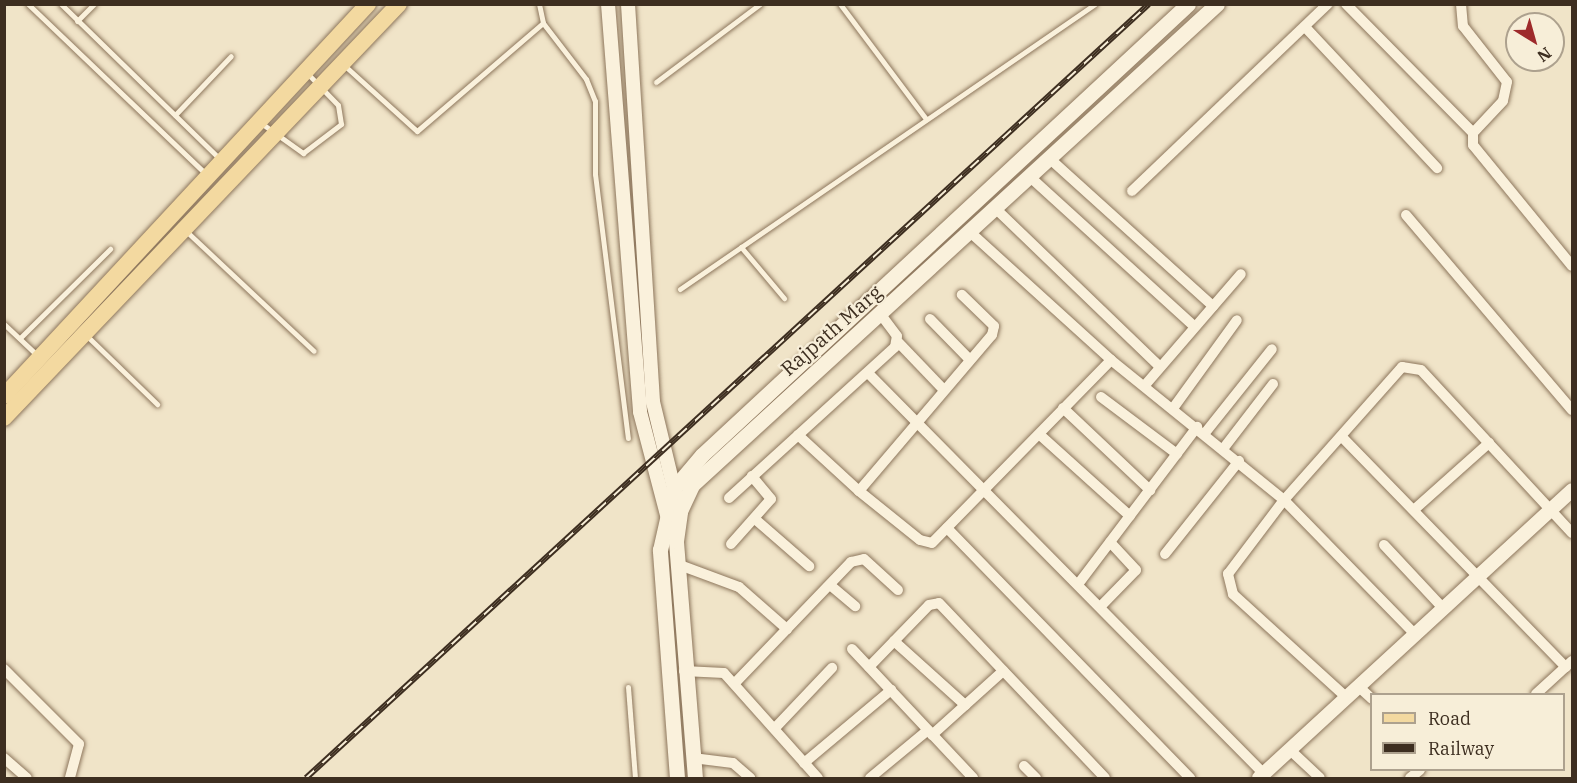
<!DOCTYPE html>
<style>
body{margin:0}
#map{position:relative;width:1577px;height:783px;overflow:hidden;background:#f0e4c8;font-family:"IBM Plex Serif",serif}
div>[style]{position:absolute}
.roads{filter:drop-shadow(0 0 2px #8d765c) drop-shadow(0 0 2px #8d765c)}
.service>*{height:5px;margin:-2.5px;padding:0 2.5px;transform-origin:2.5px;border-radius:2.5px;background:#faf1dc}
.minor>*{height:10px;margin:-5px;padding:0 5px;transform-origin:5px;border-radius:5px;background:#faf1dc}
.tertiary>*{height:14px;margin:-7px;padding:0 7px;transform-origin:7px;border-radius:7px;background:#faf1dc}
.secondary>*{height:15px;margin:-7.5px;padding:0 7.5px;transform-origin:7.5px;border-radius:7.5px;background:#faf1dc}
.primary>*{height:16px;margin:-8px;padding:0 8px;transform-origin:8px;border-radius:8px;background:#f3d9a0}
.rail>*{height:6px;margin-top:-3px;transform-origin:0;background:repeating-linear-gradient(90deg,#f7eed8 0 11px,#3d2e20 0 22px);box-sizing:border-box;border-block:2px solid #3d2e20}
span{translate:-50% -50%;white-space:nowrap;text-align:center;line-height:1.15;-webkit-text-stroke:4.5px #f7eed8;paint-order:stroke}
.street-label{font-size:20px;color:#3d2e20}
.frame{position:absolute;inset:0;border:6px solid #3d2e20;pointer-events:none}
.legend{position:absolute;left:1370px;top:693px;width:195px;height:78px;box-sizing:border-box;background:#f7eed8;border:2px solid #ada18e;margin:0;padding:8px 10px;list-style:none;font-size:18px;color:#3d2e20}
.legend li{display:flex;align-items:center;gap:12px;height:30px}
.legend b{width:30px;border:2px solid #ada18e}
.north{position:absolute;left:1505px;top:12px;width:60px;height:60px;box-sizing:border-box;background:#f7eed8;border:2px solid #ada18e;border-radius:50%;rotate:143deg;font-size:16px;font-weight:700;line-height:24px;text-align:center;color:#3d2e20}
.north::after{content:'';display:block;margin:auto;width:21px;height:27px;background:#9e2a2b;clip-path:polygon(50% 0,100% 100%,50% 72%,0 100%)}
</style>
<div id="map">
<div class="roads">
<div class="service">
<div style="left:28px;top:4px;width:248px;rotate:43.7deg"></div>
<div style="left:61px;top:4px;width:223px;rotate:44.3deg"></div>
<div style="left:539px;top:4px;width:19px;rotate:78deg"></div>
<div style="left:543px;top:23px;width:71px;rotate:52.5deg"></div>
<div style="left:586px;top:79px;width:24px;rotate:68deg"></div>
<div style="left:595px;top:101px;width:73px;rotate:90deg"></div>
<div style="left:595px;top:174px;width:266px;rotate:82.9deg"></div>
<div style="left:840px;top:4px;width:144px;rotate:53.2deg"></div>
<div style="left:77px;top:21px;width:24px;rotate:-45deg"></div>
<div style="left:345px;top:66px;width:97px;rotate:42.1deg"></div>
<div style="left:417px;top:131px;width:166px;rotate:-40.6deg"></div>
<div style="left:656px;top:82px;width:130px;rotate:-36.9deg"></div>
<div style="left:175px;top:115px;width:81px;rotate:-46.5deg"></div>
<div style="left:261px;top:123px;width:52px;rotate:35.5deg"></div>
<div style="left:303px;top:153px;width:48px;rotate:-37.3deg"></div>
<div style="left:341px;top:124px;width:19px;rotate:-99deg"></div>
<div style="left:338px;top:105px;width:43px;rotate:-134.1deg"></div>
<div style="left:186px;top:231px;width:175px;rotate:43.2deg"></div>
<div style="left:741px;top:247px;width:67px;rotate:49.9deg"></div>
<div style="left:680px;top:289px;width:503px;rotate:-34.48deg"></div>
<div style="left:4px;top:324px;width:45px;rotate:43.2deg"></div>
<div style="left:87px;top:336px;width:98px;rotate:44.2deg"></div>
<div style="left:20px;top:338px;width:127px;rotate:-44.7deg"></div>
<div style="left:628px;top:687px;width:91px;rotate:85.6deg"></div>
</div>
<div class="minor">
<div style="left:1346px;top:4px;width:181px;rotate:45.4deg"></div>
<div style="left:1461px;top:4px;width:22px;rotate:85deg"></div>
<div style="left:1463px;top:26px;width:71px;rotate:51.8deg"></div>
<div style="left:1507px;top:82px;width:19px;rotate:102deg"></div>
<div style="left:1503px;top:101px;width:44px;rotate:133.2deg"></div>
<div style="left:1473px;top:133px;width:12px;rotate:90deg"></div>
<div style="left:1473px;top:145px;width:156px;rotate:50.7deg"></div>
<div style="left:1306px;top:28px;width:192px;rotate:46.9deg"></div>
<div style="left:1049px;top:158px;width:221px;rotate:42.1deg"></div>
<div style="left:1029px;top:176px;width:224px;rotate:42.3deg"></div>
<div style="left:1132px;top:191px;width:271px;rotate:-43.7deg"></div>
<div style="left:995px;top:208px;width:229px;rotate:43.9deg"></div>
<div style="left:1406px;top:215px;width:256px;rotate:49.6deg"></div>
<div style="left:970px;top:232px;width:190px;rotate:42.2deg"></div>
<div style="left:1111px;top:360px;width:223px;rotate:39deg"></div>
<div style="left:1284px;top:500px;width:186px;rotate:45.7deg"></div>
<div style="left:930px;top:319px;width:57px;rotate:45.7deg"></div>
<div style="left:898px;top:342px;width:65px;rotate:46.2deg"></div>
<div style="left:868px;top:373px;width:564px;rotate:45.36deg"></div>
<div style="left:1146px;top:384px;width:145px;rotate:-49.2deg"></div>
<div style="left:1101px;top:397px;width:95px;rotate:36.9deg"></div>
<div style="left:1174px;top:407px;width:107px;rotate:-54.1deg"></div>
<div style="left:1063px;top:408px;width:120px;rotate:43.3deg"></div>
<div style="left:1205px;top:433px;width:107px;rotate:-51.4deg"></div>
<div style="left:798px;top:435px;width:83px;rotate:42.6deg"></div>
<div style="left:859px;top:491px;width:78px;rotate:38.8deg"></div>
<div style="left:920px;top:540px;width:12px;rotate:14deg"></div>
<div style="left:932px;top:543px;width:256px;rotate:-45.6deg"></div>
<div style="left:1040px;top:435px;width:121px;rotate:42deg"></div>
<div style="left:1342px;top:437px;width:321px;rotate:45.8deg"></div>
<div style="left:1223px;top:449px;width:82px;rotate:-52.4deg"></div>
<div style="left:859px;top:491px;width:205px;rotate:-49.6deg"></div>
<div style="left:992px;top:335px;width:9px;rotate:-77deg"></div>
<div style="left:994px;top:326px;width:45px;rotate:-135.9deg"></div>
<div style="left:729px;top:498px;width:224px;rotate:-42.3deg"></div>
<div style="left:895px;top:347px;width:11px;rotate:-80deg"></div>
<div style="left:897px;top:336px;width:26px;rotate:-127deg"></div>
<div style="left:1416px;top:508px;width:98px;rotate:-41.7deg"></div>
<div style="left:755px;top:519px;width:72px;rotate:41deg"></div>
<div style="left:947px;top:528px;width:349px;rotate:45.8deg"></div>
<div style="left:731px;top:544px;width:60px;rotate:-48.4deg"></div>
<div style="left:771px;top:499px;width:30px;rotate:-130deg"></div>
<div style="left:1384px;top:545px;width:85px;rotate:46.9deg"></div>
<div style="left:1165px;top:554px;width:119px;rotate:-51.5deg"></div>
<div style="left:677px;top:564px;width:66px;rotate:20.4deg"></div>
<div style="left:739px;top:587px;width:64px;rotate:41.2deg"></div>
<div style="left:1079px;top:583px;width:196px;rotate:-52.9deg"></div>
<div style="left:830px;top:585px;width:33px;rotate:40deg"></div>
<div style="left:1101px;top:606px;width:50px;rotate:-45.8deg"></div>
<div style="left:1136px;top:570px;width:38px;rotate:-133deg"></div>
<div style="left:894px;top:641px;width:96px;rotate:42deg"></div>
<div style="left:852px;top:649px;width:177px;rotate:46.8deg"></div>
<div style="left:869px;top:667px;width:86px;rotate:-45.9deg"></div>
<div style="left:929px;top:605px;width:10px;rotate:-11deg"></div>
<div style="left:939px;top:603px;width:241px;rotate:46.5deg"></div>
<div style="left:4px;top:669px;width:106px;rotate:45deg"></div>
<div style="left:79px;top:744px;width:35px;rotate:105deg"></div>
<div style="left:684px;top:671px;width:40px;rotate:2.9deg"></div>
<div style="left:724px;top:673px;width:141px;rotate:48.2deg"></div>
<div style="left:735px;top:683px;width:168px;rotate:-46.2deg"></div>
<div style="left:851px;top:562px;width:13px;rotate:-13deg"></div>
<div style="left:864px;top:559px;width:46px;rotate:42.4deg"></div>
<div style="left:1358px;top:686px;width:19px;rotate:43deg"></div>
<div style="left:1536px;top:694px;width:49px;rotate:-42.5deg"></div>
<div style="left:1346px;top:697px;width:153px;rotate:-137.7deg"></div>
<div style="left:1233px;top:594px;width:21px;rotate:-104deg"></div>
<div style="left:1228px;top:574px;width:93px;rotate:-52.9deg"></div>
<div style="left:1284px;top:500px;width:178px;rotate:-48.4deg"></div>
<div style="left:1402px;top:367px;width:19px;rotate:9deg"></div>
<div style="left:1421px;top:370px;width:222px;rotate:47.2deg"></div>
<div style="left:775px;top:728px;width:83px;rotate:-46.5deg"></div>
<div style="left:932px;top:735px;width:96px;rotate:-42deg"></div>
<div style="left:1289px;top:749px;width:42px;rotate:43.1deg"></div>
<div style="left:4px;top:758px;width:30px;rotate:41deg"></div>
<div style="left:693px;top:758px;width:40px;rotate:7.1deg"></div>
<div style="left:733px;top:763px;width:23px;rotate:41deg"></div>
<div style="left:804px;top:763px;width:114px;rotate:-40deg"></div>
<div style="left:1024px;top:766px;width:17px;rotate:45deg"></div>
<div style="left:870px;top:778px;width:75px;rotate:-39.6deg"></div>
<div style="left:1410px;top:778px;width:13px;rotate:-39deg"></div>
</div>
<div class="tertiary">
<div style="left:608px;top:4px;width:409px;rotate:85.5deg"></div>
<div style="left:640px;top:412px;width:111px;rotate:75.3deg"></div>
<div style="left:628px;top:4px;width:399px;rotate:86.4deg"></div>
<div style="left:653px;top:402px;width:98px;rotate:76.4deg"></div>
<div style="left:1259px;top:778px;width:425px;rotate:-42.6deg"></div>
</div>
<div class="secondary">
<div style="left:677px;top:778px;width:229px;rotate:-94.3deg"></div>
<div style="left:660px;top:550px;width:64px;rotate:-77.3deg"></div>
<div style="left:674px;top:488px;width:43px;rotate:-49.7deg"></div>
<div style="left:702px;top:455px;width:663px;rotate:-42.86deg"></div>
<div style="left:695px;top:778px;width:238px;rotate:-94.6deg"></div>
<div style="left:676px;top:541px;width:30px;rotate:-82deg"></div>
<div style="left:680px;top:511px;width:29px;rotate:-65deg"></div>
<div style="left:692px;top:485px;width:712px;rotate:-42.5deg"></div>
</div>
<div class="primary">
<div style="left:4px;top:396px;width:535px;rotate:-47.12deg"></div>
<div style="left:4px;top:418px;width:572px;rotate:-46.35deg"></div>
</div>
</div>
<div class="rail">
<div style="left:306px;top:778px;width:1144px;rotate:-42.56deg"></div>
</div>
<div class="street-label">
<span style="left:831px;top:330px;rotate:-41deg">Rajpath Marg</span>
</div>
<div class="frame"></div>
<ul class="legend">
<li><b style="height:8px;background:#f3d9a0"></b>Road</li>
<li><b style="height:8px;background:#3d2e20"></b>Railway</li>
</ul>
<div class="north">N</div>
</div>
